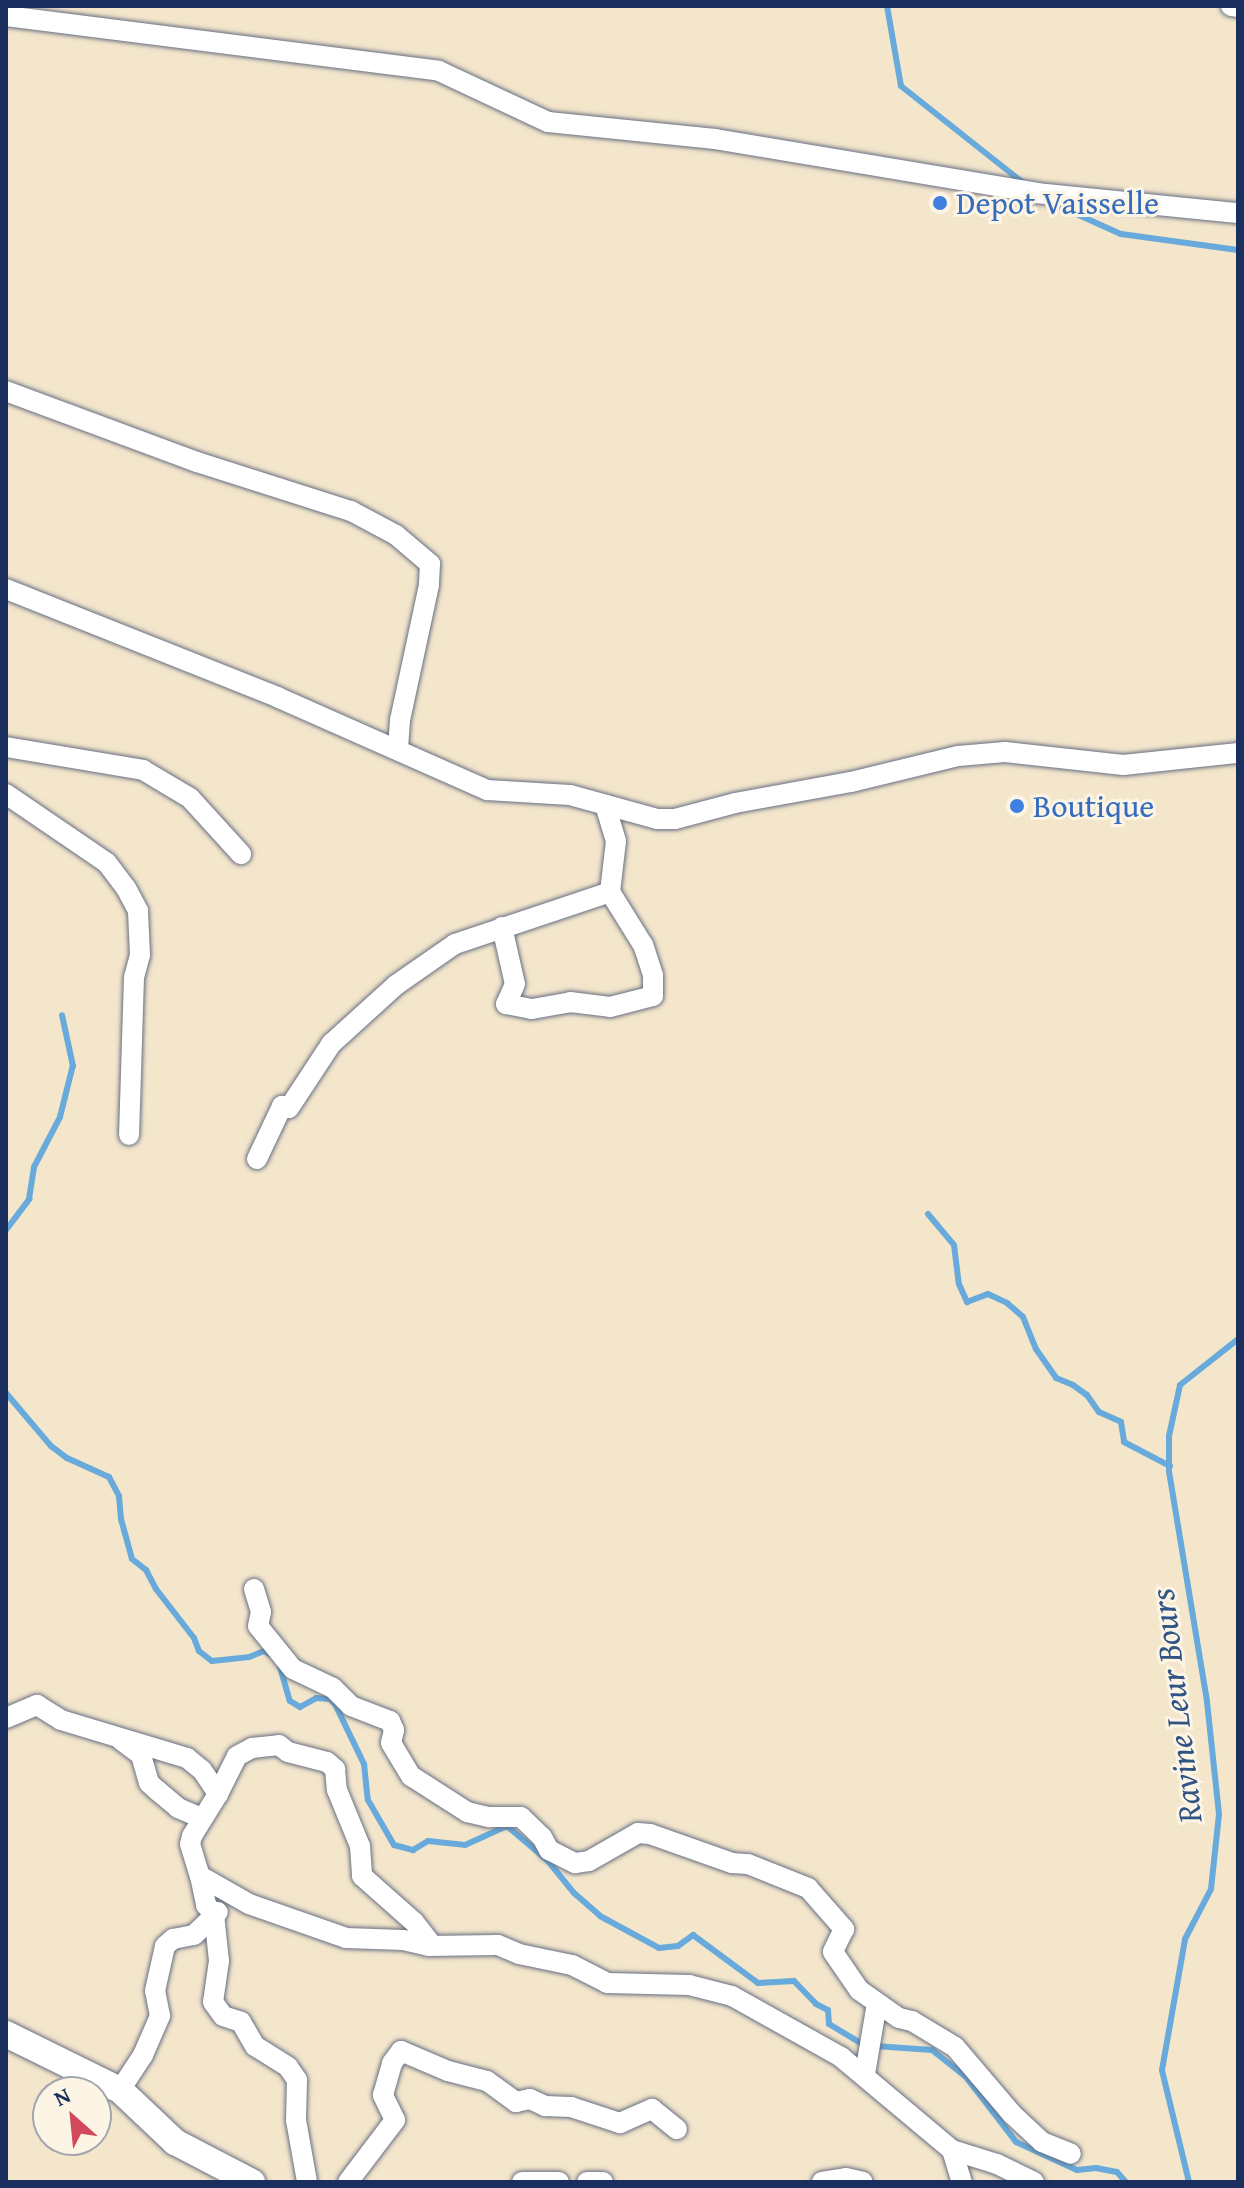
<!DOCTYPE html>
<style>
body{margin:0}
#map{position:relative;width:1244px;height:2188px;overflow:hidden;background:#f4e6cb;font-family:"Gentium Book Plus",serif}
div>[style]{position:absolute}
.stream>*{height:6px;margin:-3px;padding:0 3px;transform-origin:3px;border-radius:3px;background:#67aadb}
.roads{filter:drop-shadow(0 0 2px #676f84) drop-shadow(0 0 2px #676f84)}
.minor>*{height:20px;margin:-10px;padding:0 10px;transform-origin:10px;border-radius:10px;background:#fff}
.tertiary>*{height:26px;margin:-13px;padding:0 13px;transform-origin:13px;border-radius:13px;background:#fff}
.dots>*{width:22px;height:22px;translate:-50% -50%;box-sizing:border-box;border:4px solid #fcf5e5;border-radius:50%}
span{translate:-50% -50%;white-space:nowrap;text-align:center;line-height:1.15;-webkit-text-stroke:6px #fcf5e5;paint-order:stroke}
.shop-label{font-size:32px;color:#366cbe}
.left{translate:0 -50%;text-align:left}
.water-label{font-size:34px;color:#325484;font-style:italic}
.frame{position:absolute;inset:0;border:8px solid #1b2f5e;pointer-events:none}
.north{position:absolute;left:32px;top:2076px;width:80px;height:80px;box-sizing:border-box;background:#fcf5e5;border:2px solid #a2a6af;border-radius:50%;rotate:333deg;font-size:22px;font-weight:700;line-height:32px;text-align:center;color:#1b2f5e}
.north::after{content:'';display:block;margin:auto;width:28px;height:36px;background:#d1495b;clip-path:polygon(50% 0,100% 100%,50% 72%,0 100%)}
</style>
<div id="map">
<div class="stream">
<div style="left:887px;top:6px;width:81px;rotate:80.1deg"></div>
<div style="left:901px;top:86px;width:159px;rotate:38.4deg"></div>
<div style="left:1052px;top:203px;width:76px;rotate:24.2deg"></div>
<div style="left:1121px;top:234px;width:118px;rotate:7.8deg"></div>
<div style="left:928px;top:1214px;width:40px;rotate:50deg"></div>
<div style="left:954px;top:1245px;width:39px;rotate:83deg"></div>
<div style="left:959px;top:1284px;width:20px;rotate:66deg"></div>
<div style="left:967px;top:1302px;width:22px;rotate:-21deg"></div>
<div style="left:988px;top:1294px;width:21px;rotate:25deg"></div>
<div style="left:1007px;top:1303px;width:21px;rotate:41deg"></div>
<div style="left:1023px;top:1317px;width:35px;rotate:68deg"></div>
<div style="left:1036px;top:1349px;width:35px;rotate:55deg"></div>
<div style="left:1056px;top:1378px;width:18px;rotate:22deg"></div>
<div style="left:1073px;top:1385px;width:17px;rotate:36deg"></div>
<div style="left:1087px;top:1395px;width:21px;rotate:55deg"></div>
<div style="left:1099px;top:1412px;width:24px;rotate:24deg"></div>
<div style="left:1121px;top:1422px;width:20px;rotate:81deg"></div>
<div style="left:1124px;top:1442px;width:52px;rotate:27.6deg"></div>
<div style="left:6px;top:1230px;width:39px;rotate:-53deg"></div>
<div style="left:29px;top:1199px;width:32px;rotate:-81deg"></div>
<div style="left:34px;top:1167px;width:56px;rotate:-62.5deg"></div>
<div style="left:60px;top:1117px;width:21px;rotate:-76deg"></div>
<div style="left:65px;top:1097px;width:32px;rotate:-76deg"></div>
<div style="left:73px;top:1066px;width:52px;rotate:-102.2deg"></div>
<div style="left:6px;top:1393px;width:70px;rotate:49.7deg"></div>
<div style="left:51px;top:1446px;width:20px;rotate:37deg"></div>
<div style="left:67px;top:1458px;width:46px;rotate:24.3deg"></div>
<div style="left:109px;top:1477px;width:21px;rotate:62deg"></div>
<div style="left:119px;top:1496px;width:23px;rotate:85deg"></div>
<div style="left:121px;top:1519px;width:41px;rotate:74.6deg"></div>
<div style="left:132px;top:1559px;width:18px;rotate:38deg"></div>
<div style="left:146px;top:1570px;width:21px;rotate:62deg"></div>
<div style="left:156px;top:1589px;width:62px;rotate:52.2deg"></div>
<div style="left:194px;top:1638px;width:14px;rotate:69deg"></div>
<div style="left:199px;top:1651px;width:16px;rotate:38deg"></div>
<div style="left:212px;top:1661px;width:37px;rotate:-6deg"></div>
<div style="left:249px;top:1657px;width:16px;rotate:-22deg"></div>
<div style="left:264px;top:1651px;width:8px;rotate:30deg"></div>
<div style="left:280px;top:1667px;width:35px;rotate:74deg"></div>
<div style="left:290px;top:1701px;width:12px;rotate:31deg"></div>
<div style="left:300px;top:1707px;width:18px;rotate:-29deg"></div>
<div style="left:316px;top:1698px;width:14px;rotate:4deg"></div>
<div style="left:330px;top:1699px;width:7px;rotate:45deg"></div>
<div style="left:335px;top:1704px;width:67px;rotate:64.2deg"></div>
<div style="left:364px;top:1764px;width:36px;rotate:84deg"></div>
<div style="left:368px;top:1800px;width:52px;rotate:60deg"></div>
<div style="left:394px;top:1845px;width:20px;rotate:15deg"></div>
<div style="left:413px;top:1850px;width:17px;rotate:-31deg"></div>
<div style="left:428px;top:1841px;width:37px;rotate:6deg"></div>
<div style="left:465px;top:1845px;width:46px;rotate:-24.3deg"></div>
<div style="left:507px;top:1826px;width:54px;rotate:40.5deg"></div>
<div style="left:548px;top:1861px;width:41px;rotate:50.9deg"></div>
<div style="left:574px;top:1893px;width:35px;rotate:41deg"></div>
<div style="left:600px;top:1916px;width:67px;rotate:28.5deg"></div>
<div style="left:659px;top:1948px;width:19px;rotate:-6deg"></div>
<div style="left:678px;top:1946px;width:19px;rotate:-36deg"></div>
<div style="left:693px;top:1935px;width:81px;rotate:36.4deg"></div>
<div style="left:758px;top:1983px;width:36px;rotate:-3deg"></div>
<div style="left:794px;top:1981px;width:32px;rotate:46deg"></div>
<div style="left:816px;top:2004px;width:13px;rotate:27deg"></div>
<div style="left:828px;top:2010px;width:14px;rotate:86deg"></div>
<div style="left:829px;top:2024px;width:41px;rotate:31deg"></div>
<div style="left:875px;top:2046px;width:57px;rotate:4deg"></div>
<div style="left:932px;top:2050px;width:43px;rotate:38.5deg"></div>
<div style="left:966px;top:2077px;width:82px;rotate:52.4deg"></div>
<div style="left:1016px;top:2142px;width:67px;rotate:24.7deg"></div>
<div style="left:1077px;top:2170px;width:19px;rotate:-6deg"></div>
<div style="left:1096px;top:2168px;width:21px;rotate:11deg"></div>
<div style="left:1117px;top:2172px;width:13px;rotate:48deg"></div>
<div style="left:1189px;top:2182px;width:115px;rotate:-103.6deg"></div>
<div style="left:1162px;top:2070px;width:133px;rotate:-80deg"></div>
<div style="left:1185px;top:1939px;width:56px;rotate:-62.5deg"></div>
<div style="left:1211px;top:1889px;width:75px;rotate:-83.9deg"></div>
<div style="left:1219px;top:1814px;width:114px;rotate:-96.1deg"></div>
<div style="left:1207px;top:1701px;width:233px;rotate:-99.4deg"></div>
<div style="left:1169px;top:1471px;width:35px;rotate:-90deg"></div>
<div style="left:1169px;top:1436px;width:52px;rotate:-77.8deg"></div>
<div style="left:1180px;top:1385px;width:74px;rotate:-38.4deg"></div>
</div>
<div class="roads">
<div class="minor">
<div style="left:1231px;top:6px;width:7px;rotate:8deg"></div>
<div style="left:6px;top:16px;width:436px;rotate:7.2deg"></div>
<div style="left:439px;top:71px;width:120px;rotate:25.1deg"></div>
<div style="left:548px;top:122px;width:168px;rotate:5.8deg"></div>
<div style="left:715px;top:139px;width:326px;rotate:9.5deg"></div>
<div style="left:1036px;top:193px;width:203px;rotate:5.7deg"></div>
<div style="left:6px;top:391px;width:204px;rotate:20.4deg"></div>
<div style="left:197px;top:462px;width:162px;rotate:17.7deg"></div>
<div style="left:351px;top:511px;width:51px;rotate:28.1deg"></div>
<div style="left:396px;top:535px;width:45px;rotate:40.5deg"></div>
<div style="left:430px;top:564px;width:21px;rotate:93deg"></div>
<div style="left:429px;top:585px;width:138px;rotate:102.1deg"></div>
<div style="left:400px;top:720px;width:29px;rotate:94deg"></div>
<div style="left:6px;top:589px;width:292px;rotate:21.7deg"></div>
<div style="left:277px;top:697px;width:230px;rotate:23.9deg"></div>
<div style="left:487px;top:790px;width:83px;rotate:3.4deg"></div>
<div style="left:570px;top:795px;width:90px;rotate:15.4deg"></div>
<div style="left:657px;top:819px;width:18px"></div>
<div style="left:675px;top:819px;width:62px;rotate:-14.9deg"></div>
<div style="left:735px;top:803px;width:118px;rotate:-10.3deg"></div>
<div style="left:851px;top:782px;width:110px;rotate:-13.7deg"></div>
<div style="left:958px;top:756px;width:47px;rotate:-4.9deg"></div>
<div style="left:1005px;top:752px;width:119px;rotate:6.3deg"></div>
<div style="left:1123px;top:765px;width:116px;rotate:-6deg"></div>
<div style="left:6px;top:747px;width:139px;rotate:9.5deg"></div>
<div style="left:143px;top:770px;width:55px;rotate:30.8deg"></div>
<div style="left:190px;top:798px;width:76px;rotate:47.7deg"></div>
<div style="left:6px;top:794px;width:122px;rotate:34.3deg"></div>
<div style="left:107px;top:863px;width:31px;rotate:53deg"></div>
<div style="left:126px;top:888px;width:26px;rotate:62deg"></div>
<div style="left:138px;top:911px;width:44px;rotate:87.4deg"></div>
<div style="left:140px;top:955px;width:23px;rotate:105deg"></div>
<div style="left:134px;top:977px;width:158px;rotate:91.8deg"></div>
<div style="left:502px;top:927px;width:58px;rotate:77.2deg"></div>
<div style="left:515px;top:984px;width:22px;rotate:114deg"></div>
<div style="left:506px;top:1004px;width:26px;rotate:11deg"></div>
<div style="left:532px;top:1009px;width:39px;rotate:-10deg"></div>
<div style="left:570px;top:1002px;width:40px;rotate:7.1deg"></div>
<div style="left:610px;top:1007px;width:44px;rotate:-14.3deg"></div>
<div style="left:653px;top:996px;width:21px;rotate:-90deg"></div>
<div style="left:653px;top:975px;width:32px;rotate:-108deg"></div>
<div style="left:643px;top:945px;width:62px;rotate:-121.9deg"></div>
<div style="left:257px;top:1159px;width:59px;rotate:-64.7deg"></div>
<div style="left:282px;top:1106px;width:7px;rotate:16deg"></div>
<div style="left:289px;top:1108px;width:77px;rotate:-56.7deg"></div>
<div style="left:331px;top:1044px;width:88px;rotate:-42.2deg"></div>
<div style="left:396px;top:985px;width:72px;rotate:-34.8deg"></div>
<div style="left:455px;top:944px;width:163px;rotate:-18.5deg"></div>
<div style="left:610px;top:892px;width:51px;rotate:-83.3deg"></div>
<div style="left:616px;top:841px;width:38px;rotate:-107deg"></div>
<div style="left:254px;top:1589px;width:24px;rotate:73deg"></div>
<div style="left:261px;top:1612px;width:14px;rotate:102deg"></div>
<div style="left:258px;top:1626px;width:55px;rotate:50.9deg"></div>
<div style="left:293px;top:1669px;width:44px;rotate:25.4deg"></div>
<div style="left:333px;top:1688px;width:25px;rotate:45deg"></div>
<div style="left:351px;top:1706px;width:42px;rotate:21deg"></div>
<div style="left:390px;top:1721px;width:10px;rotate:66deg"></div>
<div style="left:394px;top:1730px;width:13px;rotate:103deg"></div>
<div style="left:391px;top:1743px;width:39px;rotate:59deg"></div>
<div style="left:411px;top:1776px;width:67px;rotate:32.7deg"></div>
<div style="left:467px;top:1812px;width:23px;rotate:13deg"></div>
<div style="left:489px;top:1817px;width:32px"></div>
<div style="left:521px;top:1817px;width:29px;rotate:44deg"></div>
<div style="left:542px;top:1837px;width:15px;rotate:62deg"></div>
<div style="left:549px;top:1850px;width:29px;rotate:27deg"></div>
<div style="left:575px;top:1863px;width:14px;rotate:-8deg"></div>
<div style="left:589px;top:1861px;width:56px;rotate:-29.7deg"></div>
<div style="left:638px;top:1833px;width:12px;rotate:5deg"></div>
<div style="left:650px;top:1834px;width:87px;rotate:19.5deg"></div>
<div style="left:732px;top:1863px;width:16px;rotate:4deg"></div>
<div style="left:748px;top:1864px;width:65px;rotate:21.8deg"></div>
<div style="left:808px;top:1888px;width:55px;rotate:48.7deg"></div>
<div style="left:844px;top:1929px;width:25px;rotate:116deg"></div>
<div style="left:833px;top:1952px;width:46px;rotate:55.6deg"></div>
<div style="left:859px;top:1990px;width:49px;rotate:35deg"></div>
<div style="left:899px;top:2018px;width:13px;rotate:13deg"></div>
<div style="left:912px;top:2021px;width:50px;rotate:31.2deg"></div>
<div style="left:955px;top:2047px;width:88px;rotate:49.6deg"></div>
<div style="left:1012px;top:2114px;width:41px;rotate:43deg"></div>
<div style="left:1042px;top:2142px;width:31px;rotate:22deg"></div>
<div style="left:6px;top:1718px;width:34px;rotate:-23deg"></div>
<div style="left:37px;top:1705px;width:28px;rotate:32deg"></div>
<div style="left:61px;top:1720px;width:132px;rotate:16.8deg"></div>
<div style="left:187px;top:1758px;width:19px;rotate:39deg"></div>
<div style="left:202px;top:1770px;width:29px;rotate:56deg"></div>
<div style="left:218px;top:1794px;width:49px;rotate:121.8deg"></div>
<div style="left:192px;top:1836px;width:8px;rotate:104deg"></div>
<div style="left:190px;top:1844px;width:34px;rotate:73deg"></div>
<div style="left:200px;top:1876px;width:56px;rotate:29.7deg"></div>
<div style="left:249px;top:1904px;width:103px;rotate:19.3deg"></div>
<div style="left:346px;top:1938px;width:57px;rotate:2deg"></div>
<div style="left:403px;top:1940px;width:26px;rotate:13deg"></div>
<div style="left:428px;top:1946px;width:70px;rotate:-0.8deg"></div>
<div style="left:498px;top:1945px;width:23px;rotate:23deg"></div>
<div style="left:519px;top:1954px;width:54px;rotate:11.7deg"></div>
<div style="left:572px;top:1965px;width:39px;rotate:27deg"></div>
<div style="left:607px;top:1983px;width:82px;rotate:1.4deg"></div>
<div style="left:689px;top:1985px;width:44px;rotate:14.3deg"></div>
<div style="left:732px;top:1996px;width:125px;rotate:29.2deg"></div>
<div style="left:841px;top:2057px;width:145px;rotate:40deg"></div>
<div style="left:952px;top:2150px;width:47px;rotate:17.3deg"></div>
<div style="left:997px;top:2164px;width:41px;rotate:25.9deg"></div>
<div style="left:121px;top:1740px;width:25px;rotate:37deg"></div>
<div style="left:141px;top:1755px;width:29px;rotate:74deg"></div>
<div style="left:149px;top:1783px;width:12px;rotate:42deg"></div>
<div style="left:158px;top:1791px;width:26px;rotate:40deg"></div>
<div style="left:178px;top:1808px;width:26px;rotate:23deg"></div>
<div style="left:218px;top:1794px;width:42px;rotate:-63.4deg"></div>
<div style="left:237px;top:1756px;width:17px;rotate:-28deg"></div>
<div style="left:252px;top:1748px;width:27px;rotate:-6deg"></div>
<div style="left:279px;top:1745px;width:11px;rotate:38deg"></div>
<div style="left:288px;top:1752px;width:40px;rotate:14.4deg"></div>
<div style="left:327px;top:1762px;width:11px;rotate:41deg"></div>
<div style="left:335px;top:1769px;width:21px;rotate:85deg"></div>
<div style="left:337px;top:1790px;width:61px;rotate:67.7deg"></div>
<div style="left:360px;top:1846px;width:30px;rotate:86deg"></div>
<div style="left:362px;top:1876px;width:69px;rotate:41.5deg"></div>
<div style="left:414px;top:1922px;width:29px;rotate:52deg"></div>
<div style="left:200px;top:1876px;width:30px;rotate:78deg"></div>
<div style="left:206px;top:1905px;width:12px;rotate:48deg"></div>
<div style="left:214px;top:1914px;width:47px;rotate:83.9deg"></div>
<div style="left:219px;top:1961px;width:41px;rotate:98.3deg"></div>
<div style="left:213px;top:2002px;width:17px;rotate:54deg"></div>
<div style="left:223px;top:2016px;width:19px;rotate:18deg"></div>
<div style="left:241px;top:2022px;width:28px;rotate:60deg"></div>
<div style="left:255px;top:2046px;width:39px;rotate:32deg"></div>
<div style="left:288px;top:2067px;width:16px;rotate:55deg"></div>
<div style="left:297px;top:2080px;width:40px;rotate:91.4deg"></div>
<div style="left:296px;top:2120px;width:63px;rotate:79.9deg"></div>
<div style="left:865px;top:2074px;width:72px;rotate:-80.4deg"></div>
<div style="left:120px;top:2090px;width:42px;rotate:-56.7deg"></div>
<div style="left:143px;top:2055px;width:43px;rotate:-66.4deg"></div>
<div style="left:160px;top:2016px;width:25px;rotate:-101deg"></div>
<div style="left:155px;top:1991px;width:46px;rotate:-77.5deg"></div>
<div style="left:165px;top:1946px;width:11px;rotate:-41deg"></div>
<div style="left:173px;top:1939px;width:21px;rotate:-11deg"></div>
<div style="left:194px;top:1935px;width:33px;rotate:-44deg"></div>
<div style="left:952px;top:2150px;width:34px;rotate:73deg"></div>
<div style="left:348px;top:2182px;width:78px;rotate:-52.8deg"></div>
<div style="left:395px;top:2120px;width:28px;rotate:-116deg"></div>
<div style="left:383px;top:2095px;width:33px;rotate:-74deg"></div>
<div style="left:392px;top:2063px;width:15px;rotate:-53deg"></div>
<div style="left:401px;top:2051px;width:51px;rotate:23.1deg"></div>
<div style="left:448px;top:2071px;width:40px;rotate:14.4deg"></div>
<div style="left:487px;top:2081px;width:36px;rotate:36deg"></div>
<div style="left:516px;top:2102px;width:14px;rotate:-12deg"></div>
<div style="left:530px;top:2099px;width:17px;rotate:25deg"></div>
<div style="left:545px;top:2106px;width:26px;rotate:2deg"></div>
<div style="left:571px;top:2107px;width:52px;rotate:18.1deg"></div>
<div style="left:620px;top:2123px;width:35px;rotate:-24deg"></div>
<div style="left:652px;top:2109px;width:32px;rotate:39deg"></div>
<div style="left:522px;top:2182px;width:37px"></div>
<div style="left:587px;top:2182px;width:16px"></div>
<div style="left:822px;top:2182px;width:24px;rotate:-9deg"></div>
<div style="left:846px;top:2178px;width:17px;rotate:13deg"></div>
</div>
<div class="tertiary">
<div style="left:6px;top:2034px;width:127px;rotate:26.2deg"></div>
<div style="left:120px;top:2090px;width:76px;rotate:43.4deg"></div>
<div style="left:175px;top:2142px;width:87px;rotate:27.5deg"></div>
</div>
</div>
<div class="dots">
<div style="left:940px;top:203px;background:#3f7fe0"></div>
<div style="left:1017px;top:806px;background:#3f7fe0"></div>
</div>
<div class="shop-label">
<span class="left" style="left:956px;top:203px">Depot Vaisselle</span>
<span class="left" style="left:1033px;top:806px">Boutique</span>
</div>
<div class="water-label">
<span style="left:1175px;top:1706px;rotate:-97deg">Ravine Leur Bours</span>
</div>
<div class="frame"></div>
<div class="north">N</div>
</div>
